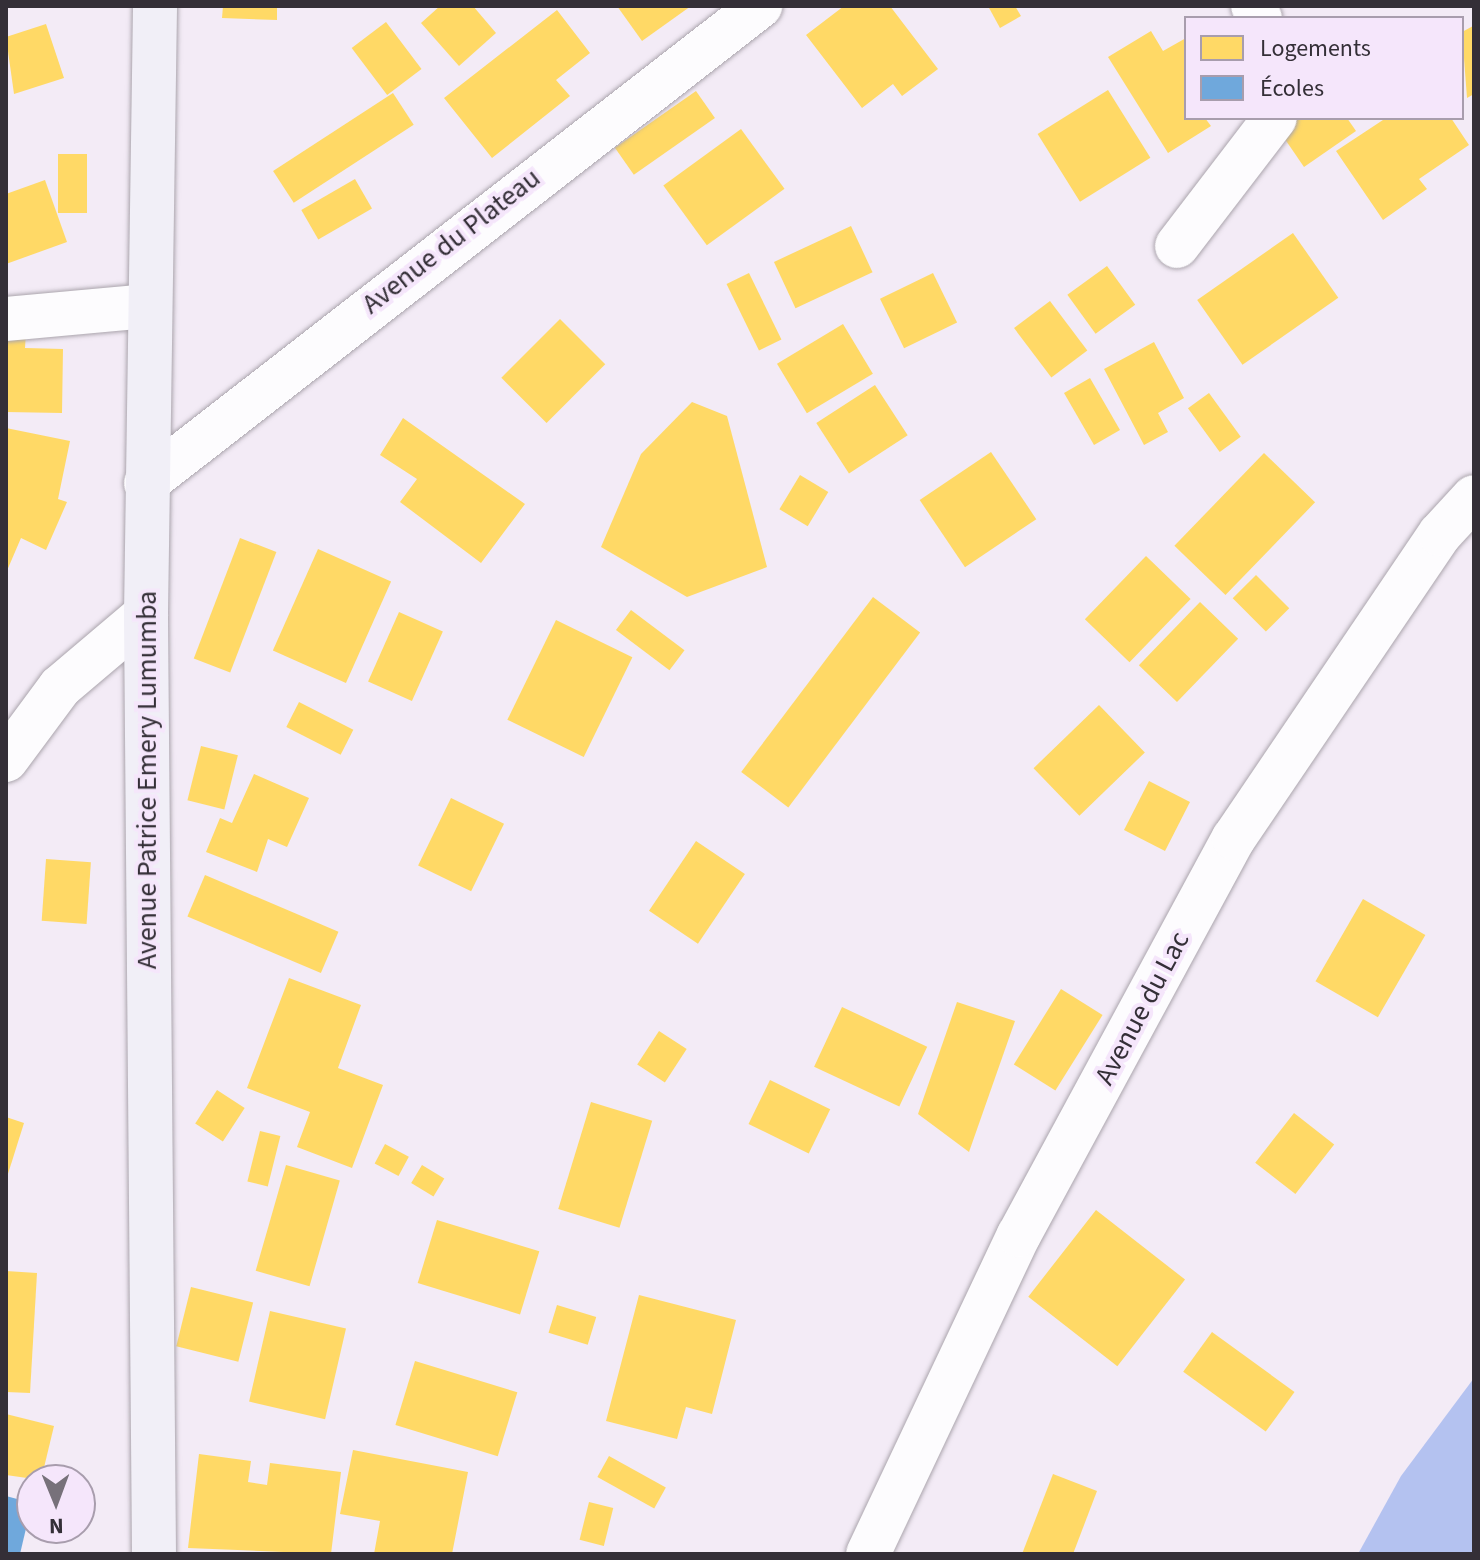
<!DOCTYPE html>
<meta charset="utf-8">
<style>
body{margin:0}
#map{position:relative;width:1480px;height:1560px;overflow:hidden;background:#f3ebf6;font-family:"Source Sans 3",sans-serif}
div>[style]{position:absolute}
.water>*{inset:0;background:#b4c2f0}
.homes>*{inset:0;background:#ffd966;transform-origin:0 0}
.schools>*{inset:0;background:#6fa8dc}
.roads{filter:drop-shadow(0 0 2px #aba5ad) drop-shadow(0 0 2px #aba5ad)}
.minor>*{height:44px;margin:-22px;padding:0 22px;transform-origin:22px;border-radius:22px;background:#fdfcfe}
.major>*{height:44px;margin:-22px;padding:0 22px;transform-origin:22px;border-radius:22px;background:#f1eff7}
span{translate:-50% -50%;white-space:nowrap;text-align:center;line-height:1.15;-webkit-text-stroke:8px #f5e6fb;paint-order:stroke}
.street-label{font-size:28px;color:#342f37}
.frame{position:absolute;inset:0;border:8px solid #342f37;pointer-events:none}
.legend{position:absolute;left:1184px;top:16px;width:280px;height:104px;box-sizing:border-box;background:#f5e6fb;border:2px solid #a89dad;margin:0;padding:10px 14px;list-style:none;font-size:24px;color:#342f37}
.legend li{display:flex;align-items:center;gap:16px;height:40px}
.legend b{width:40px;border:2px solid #a89dad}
.north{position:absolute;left:16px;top:1464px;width:80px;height:80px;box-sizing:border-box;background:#f5e6fb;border:2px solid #a89dad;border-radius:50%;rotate:179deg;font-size:22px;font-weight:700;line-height:32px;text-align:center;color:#342f37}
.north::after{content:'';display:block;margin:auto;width:28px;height:36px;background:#77717a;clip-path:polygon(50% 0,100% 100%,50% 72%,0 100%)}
</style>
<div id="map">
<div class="water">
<div style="clip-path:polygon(1474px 1378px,1474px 1554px,1358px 1554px,1401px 1476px)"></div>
</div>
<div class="homes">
<div style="clip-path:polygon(223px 6px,277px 6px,277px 20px,222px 18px)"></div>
<div style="clip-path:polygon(440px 6px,473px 6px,496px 33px,459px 66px,421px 23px)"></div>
<div style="clip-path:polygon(617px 6px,691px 6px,642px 41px)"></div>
<div style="clip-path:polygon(844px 6px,890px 6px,938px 69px,902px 96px,893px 84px,862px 108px,806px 35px)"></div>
<div style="clip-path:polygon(988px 6px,1015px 6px,1021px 16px,1000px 28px)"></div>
<div style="clip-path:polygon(557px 10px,590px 53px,556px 80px,570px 96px,492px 158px,444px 98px)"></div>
<div style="left:386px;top:22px;width:59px;height:43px;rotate:53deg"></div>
<div style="clip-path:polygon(46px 24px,64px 78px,14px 94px,6px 37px)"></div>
<div style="clip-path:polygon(1473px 26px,1474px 94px,1467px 98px,1462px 32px)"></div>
<div style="clip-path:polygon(1151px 31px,1163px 51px,1186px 38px,1186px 118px,1205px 118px,1211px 126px,1168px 153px,1108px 57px)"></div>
<div style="left:1108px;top:90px;width:80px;height:83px;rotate:58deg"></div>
<div style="left:696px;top:91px;width:33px;height:99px;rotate:55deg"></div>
<div style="left:393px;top:93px;width:38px;height:143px;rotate:57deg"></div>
<div style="clip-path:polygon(1294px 118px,1347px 118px,1356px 131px,1304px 167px,1278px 129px)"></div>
<div style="clip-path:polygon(1386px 118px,1451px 118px,1469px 145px,1419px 179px,1427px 189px,1383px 220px,1336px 151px)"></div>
<div style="left:741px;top:129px;width:74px;height:96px;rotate:54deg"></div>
<div style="left:58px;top:154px;width:29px;height:59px"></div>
<div style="left:355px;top:179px;width:34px;height:62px;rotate:60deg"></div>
<div style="clip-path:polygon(45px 180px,67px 242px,6px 264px,6px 194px)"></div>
<div style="left:851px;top:226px;width:51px;height:85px;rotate:65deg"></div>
<div style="left:1293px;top:233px;width:79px;height:117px;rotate:55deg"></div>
<div style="left:1107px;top:266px;width:48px;height:49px;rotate:54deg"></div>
<div style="left:749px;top:273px;width:74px;height:25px;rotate:64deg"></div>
<div style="left:933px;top:273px;width:55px;height:59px;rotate:64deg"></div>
<div style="left:1050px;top:301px;width:62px;height:45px;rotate:53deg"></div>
<div style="left:560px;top:319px;width:64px;height:83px;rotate:45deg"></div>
<div style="left:843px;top:324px;width:58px;height:77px;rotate:59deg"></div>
<div style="clip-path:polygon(6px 332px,26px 332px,25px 348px,63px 349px,62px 413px,6px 412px)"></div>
<div style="clip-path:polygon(1154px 342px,1184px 398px,1158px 413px,1168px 432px,1144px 445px,1104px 369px)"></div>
<div style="left:1090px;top:378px;width:60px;height:30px;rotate:60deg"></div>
<div style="left:875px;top:385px;width:60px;height:70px;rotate:57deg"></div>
<div style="left:1209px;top:393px;width:54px;height:26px;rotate:54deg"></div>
<div style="clip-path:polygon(692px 402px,727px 416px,767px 567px,687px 597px,601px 547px,641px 454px)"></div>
<div style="clip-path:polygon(403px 418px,525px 504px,481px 563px,400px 502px,417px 479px,380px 455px)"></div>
<div style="clip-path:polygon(6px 428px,70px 441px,58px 499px,67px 502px,46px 550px,21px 538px,6px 573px)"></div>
<div style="left:991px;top:452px;width:81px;height:86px;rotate:56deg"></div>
<div style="left:1264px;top:453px;width:71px;height:129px;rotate:44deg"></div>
<div style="left:800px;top:475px;width:33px;height:40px;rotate:31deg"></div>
<div style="left:240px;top:538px;width:39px;height:129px;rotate:21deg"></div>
<div style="left:318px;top:549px;width:80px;height:111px;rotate:24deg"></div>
<div style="left:1146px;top:556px;width:62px;height:88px;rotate:44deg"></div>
<div style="left:1256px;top:575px;width:47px;height:33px;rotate:45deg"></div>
<div style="left:873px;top:597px;width:59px;height:219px;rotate:37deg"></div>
<div style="left:1200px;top:602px;width:53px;height:88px;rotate:44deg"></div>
<div style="left:631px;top:610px;width:67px;height:25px;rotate:37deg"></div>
<div style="left:399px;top:612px;width:48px;height:76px;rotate:24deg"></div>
<div style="left:556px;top:620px;width:85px;height:111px;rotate:26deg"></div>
<div style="left:299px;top:702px;width:61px;height:28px;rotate:27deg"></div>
<div style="left:1099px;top:705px;width:66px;height:91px;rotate:46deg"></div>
<div style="left:201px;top:746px;width:38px;height:56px;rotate:14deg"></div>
<div style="clip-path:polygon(254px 774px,309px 798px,287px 847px,268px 839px,257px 872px,206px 852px,220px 818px,232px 823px)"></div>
<div style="left:1149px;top:781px;width:46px;height:55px;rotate:27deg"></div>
<div style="left:451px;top:798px;width:59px;height:75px;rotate:26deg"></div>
<div style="left:696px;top:841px;width:59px;height:84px;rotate:34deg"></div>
<div style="left:46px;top:859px;width:45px;height:62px;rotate:4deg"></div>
<div style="left:205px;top:875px;width:145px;height:45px;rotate:23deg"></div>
<div style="left:1363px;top:899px;width:72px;height:95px;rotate:30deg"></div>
<div style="clip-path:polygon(289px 978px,361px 1005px,338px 1068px,383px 1085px,352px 1168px,297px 1147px,310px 1112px,247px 1088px)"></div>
<div style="left:1061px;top:989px;width:49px;height:89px;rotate:32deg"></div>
<div style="clip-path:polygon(957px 1002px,1015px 1021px,969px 1152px,918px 1114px)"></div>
<div style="left:842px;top:1007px;width:94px;height:66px;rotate:25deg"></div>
<div style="left:659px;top:1031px;width:33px;height:40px;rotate:33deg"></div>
<div style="left:770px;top:1080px;width:67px;height:49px;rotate:26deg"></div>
<div style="left:217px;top:1090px;width:33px;height:40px;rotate:33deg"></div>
<div style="left:591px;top:1102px;width:64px;height:112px;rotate:17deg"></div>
<div style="left:1294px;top:1113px;width:51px;height:63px;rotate:38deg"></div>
<div style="clip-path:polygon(6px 1117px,24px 1123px,7px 1177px,6px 1177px)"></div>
<div style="left:260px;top:1131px;width:21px;height:52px;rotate:14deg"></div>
<div style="left:385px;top:1144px;width:27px;height:22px;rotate:28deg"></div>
<div style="left:286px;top:1165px;width:56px;height:110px;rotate:16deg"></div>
<div style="left:422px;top:1165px;width:26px;height:21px;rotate:31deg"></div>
<div style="left:1096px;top:1210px;width:113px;height:110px;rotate:38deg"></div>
<div style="left:437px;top:1220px;width:107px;height:66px;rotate:17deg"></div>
<div style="clip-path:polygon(6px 1271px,37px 1273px,30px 1393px,6px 1392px)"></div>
<div style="left:191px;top:1287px;width:64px;height:61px;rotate:14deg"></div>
<div style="clip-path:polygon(639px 1295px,736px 1320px,712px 1414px,686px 1407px,677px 1439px,606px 1421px)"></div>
<div style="left:557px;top:1305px;width:41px;height:29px;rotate:17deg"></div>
<div style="left:270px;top:1311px;width:78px;height:93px;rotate:13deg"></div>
<div style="left:1212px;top:1332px;width:102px;height:49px;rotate:36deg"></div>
<div style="left:415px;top:1361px;width:107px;height:67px;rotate:17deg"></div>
<div style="clip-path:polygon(6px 1414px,54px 1426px,41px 1480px,6px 1475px)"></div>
<div style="clip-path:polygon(353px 1450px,468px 1472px,452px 1554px,374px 1554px,380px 1521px,340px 1514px)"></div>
<div style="clip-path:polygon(199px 1454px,251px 1461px,248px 1482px,267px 1485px,270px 1463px,341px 1472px,331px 1554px,188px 1548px)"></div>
<div style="left:609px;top:1456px;width:65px;height:24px;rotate:29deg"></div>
<div style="clip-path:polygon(1053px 1474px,1097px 1491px,1073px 1554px,1022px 1554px)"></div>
<div style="left:589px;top:1502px;width:25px;height:39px;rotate:14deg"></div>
</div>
<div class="schools">
<div style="clip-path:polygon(6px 1496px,32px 1503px,20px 1554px,6px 1554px)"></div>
</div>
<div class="roads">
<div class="minor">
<div style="left:1253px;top:6px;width:14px;rotate:60deg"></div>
<div style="left:1177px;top:246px;width:161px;rotate:-52.6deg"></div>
<div style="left:6px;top:319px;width:144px;rotate:-5.2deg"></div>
<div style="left:146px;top:483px;width:778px;rotate:-37.84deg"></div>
<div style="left:6px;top:760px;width:91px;rotate:-53.5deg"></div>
<div style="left:60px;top:687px;width:113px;rotate:-40.3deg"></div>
<div style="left:868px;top:1554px;width:353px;rotate:-64.7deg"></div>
<div style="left:1019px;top:1235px;width:451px;rotate:-61.6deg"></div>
<div style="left:1234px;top:838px;width:367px;rotate:-55.9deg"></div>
<div style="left:1440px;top:534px;width:50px;rotate:-47.4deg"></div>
</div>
<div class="major">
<div style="left:154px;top:1554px;width:940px;rotate:-90.49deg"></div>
<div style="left:146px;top:614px;width:608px;rotate:-89.15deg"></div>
</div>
</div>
<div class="street-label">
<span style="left:451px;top:241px;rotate:-38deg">Avenue du Plateau</span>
<span style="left:147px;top:780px;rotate:-90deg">Avenue Patrice Emery Lumumba</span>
<span style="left:1142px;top:1008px;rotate:-62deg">Avenue du Lac</span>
</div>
<div class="frame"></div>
<ul class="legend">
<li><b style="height:22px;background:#ffd966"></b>Logements</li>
<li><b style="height:22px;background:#6fa8dc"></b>Écoles</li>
</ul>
<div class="north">N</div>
</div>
